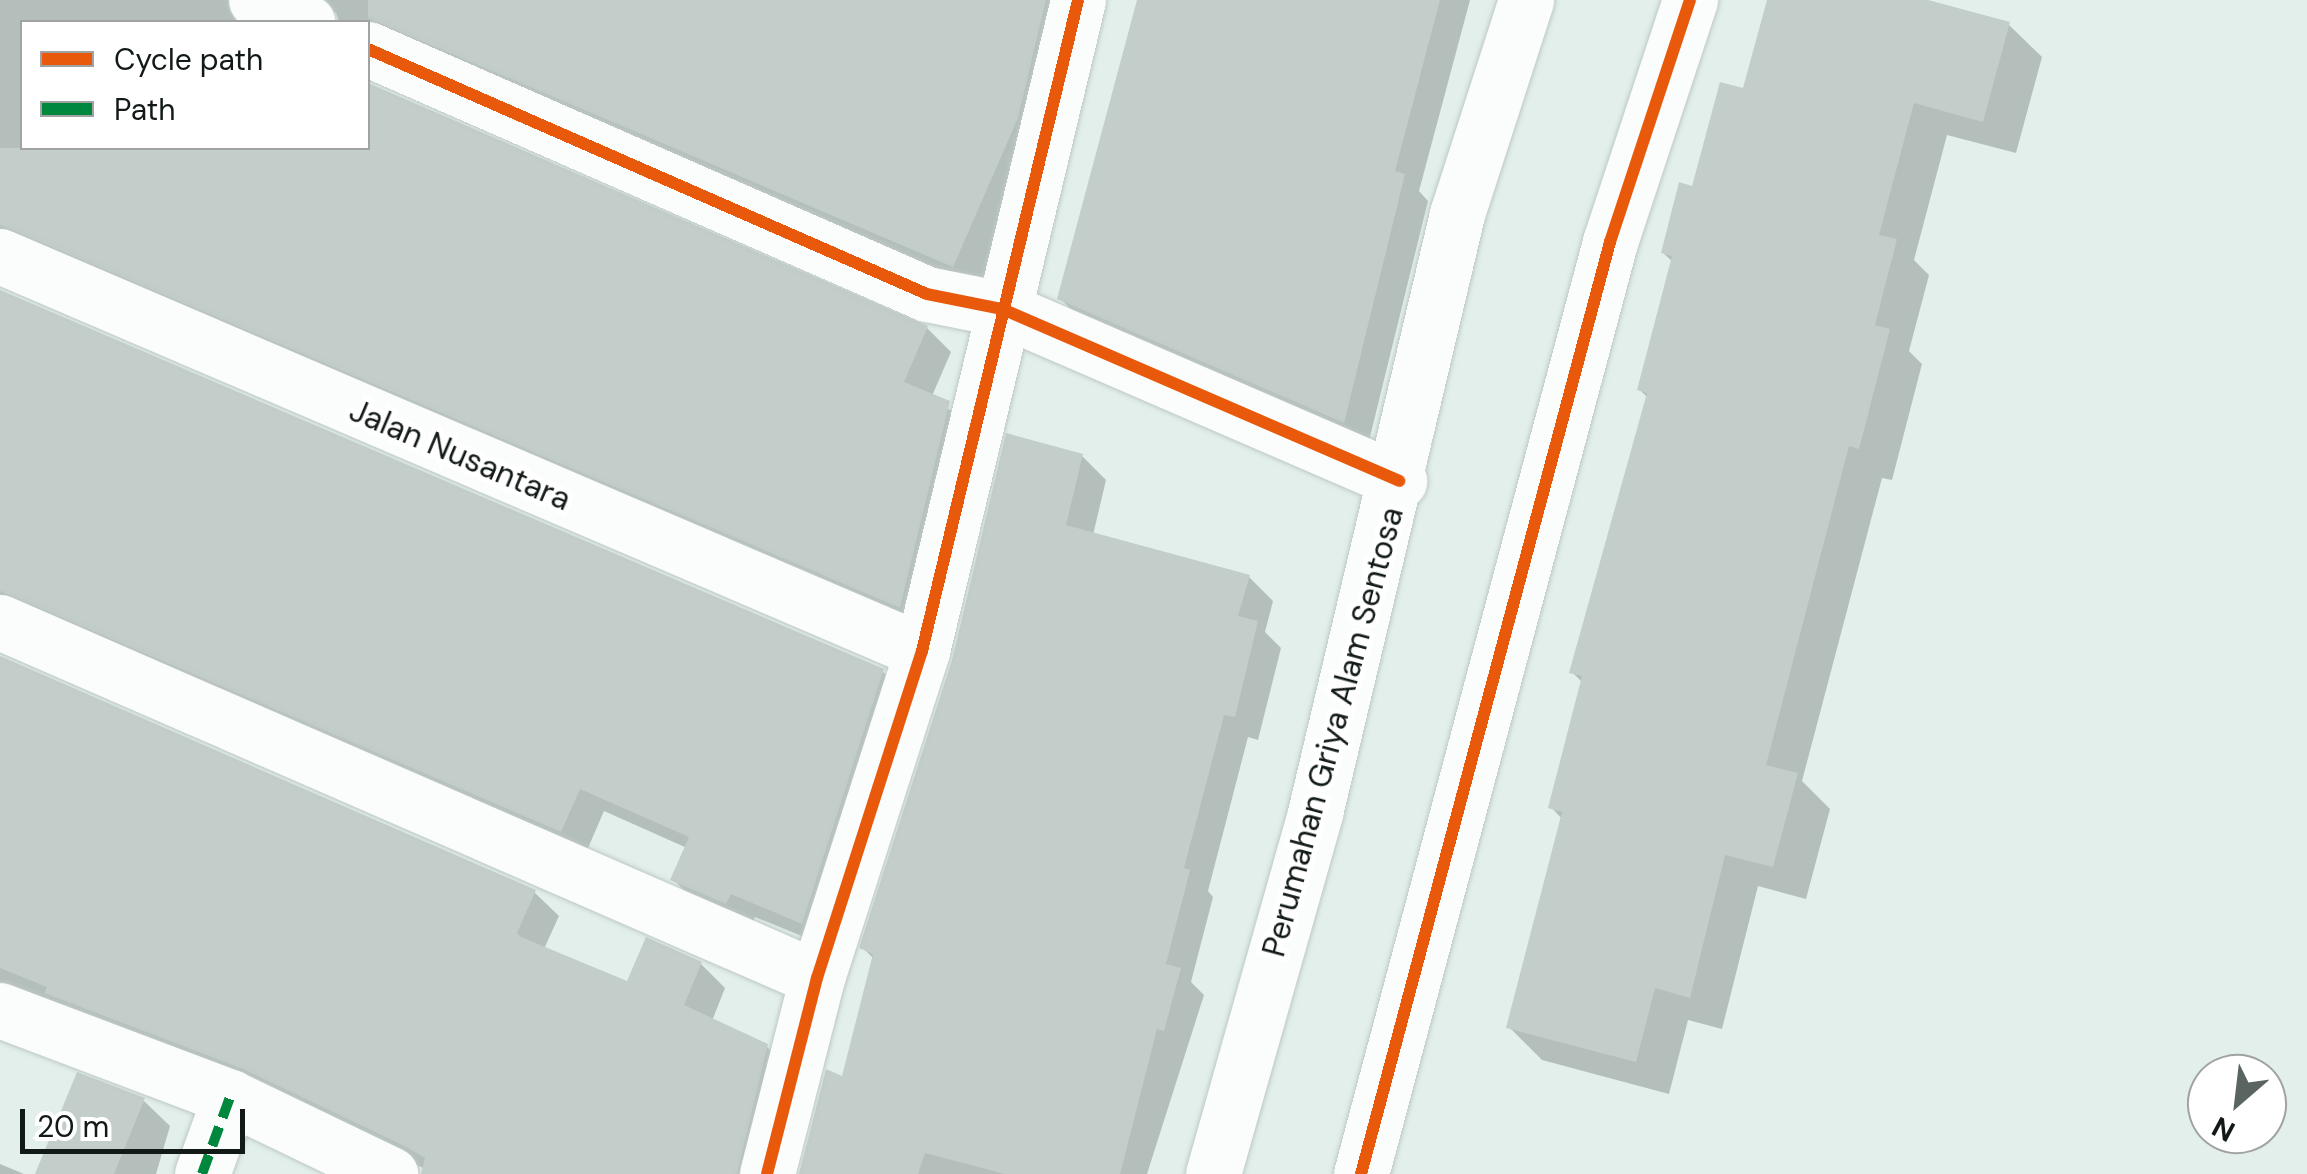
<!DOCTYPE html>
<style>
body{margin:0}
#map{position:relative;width:2307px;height:1174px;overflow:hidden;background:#e2efeb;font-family:"DM Sans",sans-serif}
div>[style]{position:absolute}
.shadow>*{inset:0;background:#0003}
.building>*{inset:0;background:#c3cdc9}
.roads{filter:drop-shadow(0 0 2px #bec8c4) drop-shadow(0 0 2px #bec8c4)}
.minor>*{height:55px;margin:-27.5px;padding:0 27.5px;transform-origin:27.5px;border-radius:27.5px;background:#fbfdfc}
.quiet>*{height:10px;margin-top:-5px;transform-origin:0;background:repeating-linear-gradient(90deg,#00873e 0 20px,transparent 0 30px)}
.cycleway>*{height:12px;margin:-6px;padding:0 6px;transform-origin:6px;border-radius:6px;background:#e8590c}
span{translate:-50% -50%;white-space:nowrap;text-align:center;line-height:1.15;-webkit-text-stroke:10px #fff;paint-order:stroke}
.street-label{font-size:32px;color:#111a17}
.legend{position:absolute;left:20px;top:20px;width:350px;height:130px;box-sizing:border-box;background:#fff;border:2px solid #a0a3a2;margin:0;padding:12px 18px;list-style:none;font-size:30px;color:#111a17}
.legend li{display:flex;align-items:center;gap:20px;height:50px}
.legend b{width:50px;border:2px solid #a0a3a2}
.north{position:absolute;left:2187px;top:1054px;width:100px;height:100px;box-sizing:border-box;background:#fff;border:2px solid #a0a3a2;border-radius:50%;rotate:208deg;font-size:28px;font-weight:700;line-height:40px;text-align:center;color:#111a17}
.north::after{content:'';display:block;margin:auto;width:35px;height:45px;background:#5a6561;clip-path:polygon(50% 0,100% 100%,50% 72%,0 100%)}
.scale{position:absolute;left:20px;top:1109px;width:225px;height:45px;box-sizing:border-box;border:5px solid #111a17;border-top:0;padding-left:12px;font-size:30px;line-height:35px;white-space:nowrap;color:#111a17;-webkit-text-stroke:8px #fff;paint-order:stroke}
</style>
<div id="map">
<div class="shadow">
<div style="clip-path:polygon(0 0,261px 0,252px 22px,22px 22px,22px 148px,368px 148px,368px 86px,927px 328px,951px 352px,932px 396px,973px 428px,924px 630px,0 262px)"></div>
<div style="clip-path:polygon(307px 0,1087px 0,1041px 143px,978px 290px,368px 22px,339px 22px,336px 13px)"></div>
<div style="clip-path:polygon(1140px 0,1470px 0,1419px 191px,1428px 201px,1368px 445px,1084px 323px,1060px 298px)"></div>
<div style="clip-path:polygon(1769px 0,1918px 0,2008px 24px,2042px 57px,2016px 153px,1947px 135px,1914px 260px,1929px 275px,1909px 351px,1922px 364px,1892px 480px,1882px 478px,1802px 781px,1830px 809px,1806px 899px,1758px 886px,1722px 1029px,1688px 1020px,1669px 1094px,1542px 1060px,1509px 1027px,1563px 820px,1551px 807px,1583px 683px,1572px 672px,1648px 398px,1640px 390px,1673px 262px,1663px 253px,1745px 91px)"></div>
<div style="clip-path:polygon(0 293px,882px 671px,906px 695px,826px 946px,755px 917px,751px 927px,697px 904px,673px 879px,687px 848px,604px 811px,585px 855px,0 628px)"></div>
<div style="clip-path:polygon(1082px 456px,1106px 480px,1093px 535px,1249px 577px,1273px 601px,1265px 632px,1281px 648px,1258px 740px,1248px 737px,1208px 891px,1213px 897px,1191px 982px,1204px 995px,1147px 1174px,799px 1174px,828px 1073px,844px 1080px,874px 959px,862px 947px)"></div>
<div style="clip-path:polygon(0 659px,534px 892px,559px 916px,544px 949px,628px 984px,701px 964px,725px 988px,712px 1021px,766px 1046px,791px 1071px,765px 1174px,424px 1174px,425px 1169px,270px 1092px,0 992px)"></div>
<div style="clip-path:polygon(144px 1101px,170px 1126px,156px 1174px,38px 1174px)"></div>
<div style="clip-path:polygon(0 1164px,24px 1174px,0 1174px)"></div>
</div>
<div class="building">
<div style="clip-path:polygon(368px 0,1046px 0,1018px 118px,953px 267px,368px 18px)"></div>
<div style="clip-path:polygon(1137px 0,1440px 0,1395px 171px,1405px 174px,1344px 423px,1057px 299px)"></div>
<div style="clip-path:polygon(1767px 0,1928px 0,2010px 22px,1983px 122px,1914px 103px,1879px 235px,1897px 239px,1875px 325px,1890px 329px,1859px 449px,1849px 446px,1766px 765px,1798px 773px,1773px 867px,1725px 855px,1690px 998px,1655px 988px,1636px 1062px,1506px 1028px,1562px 812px,1548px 808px,1582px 676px,1569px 673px,1647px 393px,1637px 390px,1672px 256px,1661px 253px,1679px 182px,1692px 186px,1720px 82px,1743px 88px)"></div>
<div style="clip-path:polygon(368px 83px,928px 326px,904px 382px,950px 401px,900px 608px,0 225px,0 148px,368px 148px)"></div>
<div style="clip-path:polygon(0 290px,884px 669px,802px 924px,731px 894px,726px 904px,670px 880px,689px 837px,580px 789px,561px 832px,0 591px)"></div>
<div style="clip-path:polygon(1006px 433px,1083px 454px,1066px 525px,1250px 575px,1238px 616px,1258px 621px,1235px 717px,1224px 715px,1184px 868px,1190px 870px,1166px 964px,1181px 968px,1164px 1031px,1157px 1029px,1120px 1174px,1005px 1174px,925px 1153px,918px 1174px,799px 1174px,826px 1069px,842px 1076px,873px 954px,859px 948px,952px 660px)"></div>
<div style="clip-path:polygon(0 656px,536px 890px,517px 933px,521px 937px,627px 981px,646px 937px,702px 962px,684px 1005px,768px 1044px,737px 1174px,421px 1174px,425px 1158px,404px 1146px,243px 1069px,44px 993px,47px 987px,0 968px)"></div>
<div style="clip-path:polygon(77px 1072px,145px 1098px,114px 1174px,35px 1174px)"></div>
</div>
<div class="roads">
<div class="minor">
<div style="left:256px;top:0;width:56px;rotate:23.3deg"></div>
<div style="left:368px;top:49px;width:610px;rotate:23.67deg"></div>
<div style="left:927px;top:294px;width:76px;rotate:11.3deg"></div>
<div style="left:1002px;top:309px;width:433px;rotate:23.4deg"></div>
<div style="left:0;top:256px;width:1003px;rotate:23.19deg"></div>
<div style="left:0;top:622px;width:891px;rotate:23.54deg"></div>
<div style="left:0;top:1010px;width:246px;rotate:20.7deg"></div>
<div style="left:230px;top:1097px;width:178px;rotate:25.7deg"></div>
<div style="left:202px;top:1174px;width:82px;rotate:-70deg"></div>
<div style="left:767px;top:1174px;width:202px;rotate:-75.7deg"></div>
<div style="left:817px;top:978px;width:343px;rotate:-72.2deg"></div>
<div style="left:922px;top:651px;width:669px;rotate:-76.52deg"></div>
<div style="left:1213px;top:1174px;width:375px;rotate:-74.2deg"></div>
<div style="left:1315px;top:813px;width:616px;rotate:-76.66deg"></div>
<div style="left:1457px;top:214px;width:225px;rotate:-72.1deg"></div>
<div style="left:1361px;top:1174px;width:965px;rotate:-75.04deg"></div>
<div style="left:1610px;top:242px;width:255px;rotate:-71.7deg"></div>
</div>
</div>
<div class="quiet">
<div style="left:202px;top:1174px;width:82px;rotate:-70deg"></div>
</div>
<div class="cycleway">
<div style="left:368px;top:49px;width:610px;rotate:23.67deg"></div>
<div style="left:927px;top:294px;width:76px;rotate:11.3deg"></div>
<div style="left:1002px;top:309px;width:433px;rotate:23.4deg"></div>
<div style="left:767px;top:1174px;width:202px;rotate:-75.7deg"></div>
<div style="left:817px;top:978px;width:343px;rotate:-72.2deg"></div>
<div style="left:922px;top:651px;width:669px;rotate:-76.52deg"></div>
<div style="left:1361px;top:1174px;width:965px;rotate:-75.04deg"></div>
<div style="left:1610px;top:242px;width:255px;rotate:-71.7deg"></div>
</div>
<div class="street-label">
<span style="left:460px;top:455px;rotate:23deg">Jalan Nusantara</span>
<span style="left:1333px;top:732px;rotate:-75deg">Perumahan Griya Alam Sentosa</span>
</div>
<ul class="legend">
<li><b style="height:12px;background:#e8590c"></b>Cycle path</li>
<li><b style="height:12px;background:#00873e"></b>Path</li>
</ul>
<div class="north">N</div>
<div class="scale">20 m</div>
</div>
